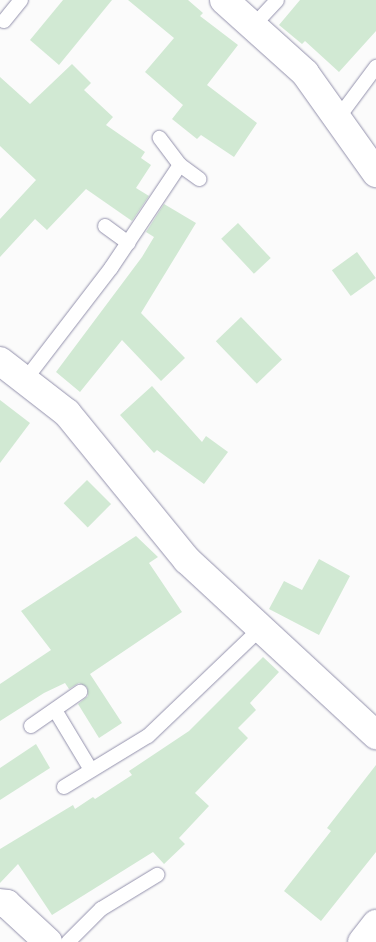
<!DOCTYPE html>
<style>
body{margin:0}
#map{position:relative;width:376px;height:942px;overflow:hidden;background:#fbfbfb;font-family:"Roboto Condensed",sans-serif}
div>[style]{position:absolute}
.building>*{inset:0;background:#d1e9d3;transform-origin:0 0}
.roads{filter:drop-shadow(0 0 1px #9391ac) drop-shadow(0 0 1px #9391ac)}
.lane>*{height:14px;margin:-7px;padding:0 7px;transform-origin:7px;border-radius:7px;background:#fff}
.street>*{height:28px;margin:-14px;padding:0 14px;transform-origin:14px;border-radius:14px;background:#fff}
span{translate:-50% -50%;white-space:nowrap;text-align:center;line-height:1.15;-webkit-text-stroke:4px #fff;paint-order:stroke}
</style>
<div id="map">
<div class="building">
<div style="clip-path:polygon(63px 0,112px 0,59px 65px,30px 40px)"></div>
<div style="clip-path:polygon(128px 0,188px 0,203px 13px,200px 16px,238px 45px,207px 85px,257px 123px,234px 157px,201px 135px,197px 139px,172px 119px,183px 105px,145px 72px,174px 38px)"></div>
<div style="clip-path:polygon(300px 0,376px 0,376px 31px,339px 72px,305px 41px,302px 44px,279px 25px)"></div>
<div style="clip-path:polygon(72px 64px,91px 83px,84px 90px,113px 117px,106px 125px,145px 152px,141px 158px,151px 165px,136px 188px,149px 196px,132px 221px,86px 189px,47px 230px,35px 219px,0 257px,0 219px,36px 180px,0 146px,0 77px,30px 104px)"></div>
<div style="clip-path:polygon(164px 204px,196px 223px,141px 313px,185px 358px,161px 381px,122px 340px,80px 392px,56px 372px,142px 257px,154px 237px,146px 232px)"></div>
<div style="left:238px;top:223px;width:48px;height:23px;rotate:47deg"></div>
<div style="left:357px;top:252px;width:32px;height:31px;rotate:54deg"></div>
<div style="left:241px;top:317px;width:59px;height:35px;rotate:46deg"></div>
<div style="clip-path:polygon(152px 386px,202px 442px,206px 436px,228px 452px,204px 484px,157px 450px,154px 453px,120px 415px)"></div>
<div style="clip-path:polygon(0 400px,30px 423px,0 463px)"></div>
<div style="left:87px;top:480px;width:34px;height:33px;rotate:45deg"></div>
<div style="clip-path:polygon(136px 536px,158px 557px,149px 563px,182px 612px,90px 674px,122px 723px,99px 738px,78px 704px,88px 696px,87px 687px,79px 683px,69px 689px,65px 683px,44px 693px,0 721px,0 684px,51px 650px,21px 611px)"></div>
<div style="clip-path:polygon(319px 559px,350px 576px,319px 635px,269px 609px,284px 581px,302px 590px)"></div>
<div style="clip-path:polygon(263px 657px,279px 672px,250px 703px,256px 710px,238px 728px,248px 738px,195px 793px,209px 806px,179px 838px,185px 844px,164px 864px,153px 852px,52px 915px,18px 864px,0 883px,0 849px,73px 805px,75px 809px,93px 797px,95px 799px,132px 775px,129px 771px,189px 731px)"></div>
<div style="clip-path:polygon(36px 744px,50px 768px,0 800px,0 768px)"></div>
<div style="clip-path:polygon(376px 765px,376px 852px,321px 921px,284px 891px,331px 831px,327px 828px)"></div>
</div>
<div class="roads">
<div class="lane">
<div style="left:4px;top:21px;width:27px;rotate:-51deg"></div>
<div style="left:253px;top:26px;width:35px;rotate:-47deg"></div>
<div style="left:338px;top:118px;width:64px;rotate:-53.3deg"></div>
<div style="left:180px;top:165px;width:24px;rotate:36deg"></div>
<div style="left:105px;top:226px;width:29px;rotate:36deg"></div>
<div style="left:25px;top:380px;width:141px;rotate:-52.5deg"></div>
<div style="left:111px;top:268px;width:124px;rotate:-56.2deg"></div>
<div style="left:180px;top:165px;width:34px;rotate:-127deg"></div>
<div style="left:55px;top:710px;width:70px;rotate:59deg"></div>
<div style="left:31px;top:726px;width:60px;rotate:-34.8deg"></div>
<div style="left:64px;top:787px;width:98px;rotate:-31.3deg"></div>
<div style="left:148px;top:736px;width:156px;rotate:-43.7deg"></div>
<div style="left:68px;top:942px;width:47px;rotate:-45deg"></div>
<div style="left:101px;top:909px;width:66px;rotate:-31.3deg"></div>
</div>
<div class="street">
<div style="left:224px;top:0;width:109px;rotate:42deg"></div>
<div style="left:305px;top:73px;width:123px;rotate:54.6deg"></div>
<div style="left:0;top:361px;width:85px;rotate:37.8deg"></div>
<div style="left:67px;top:413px;width:190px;rotate:50.8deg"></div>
<div style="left:187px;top:560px;width:258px;rotate:42.8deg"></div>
<div style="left:0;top:903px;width:7px;rotate:8deg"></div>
<div style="left:7px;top:904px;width:56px;rotate:42.8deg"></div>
<div style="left:362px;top:942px;width:23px;rotate:-52deg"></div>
</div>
</div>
</div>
